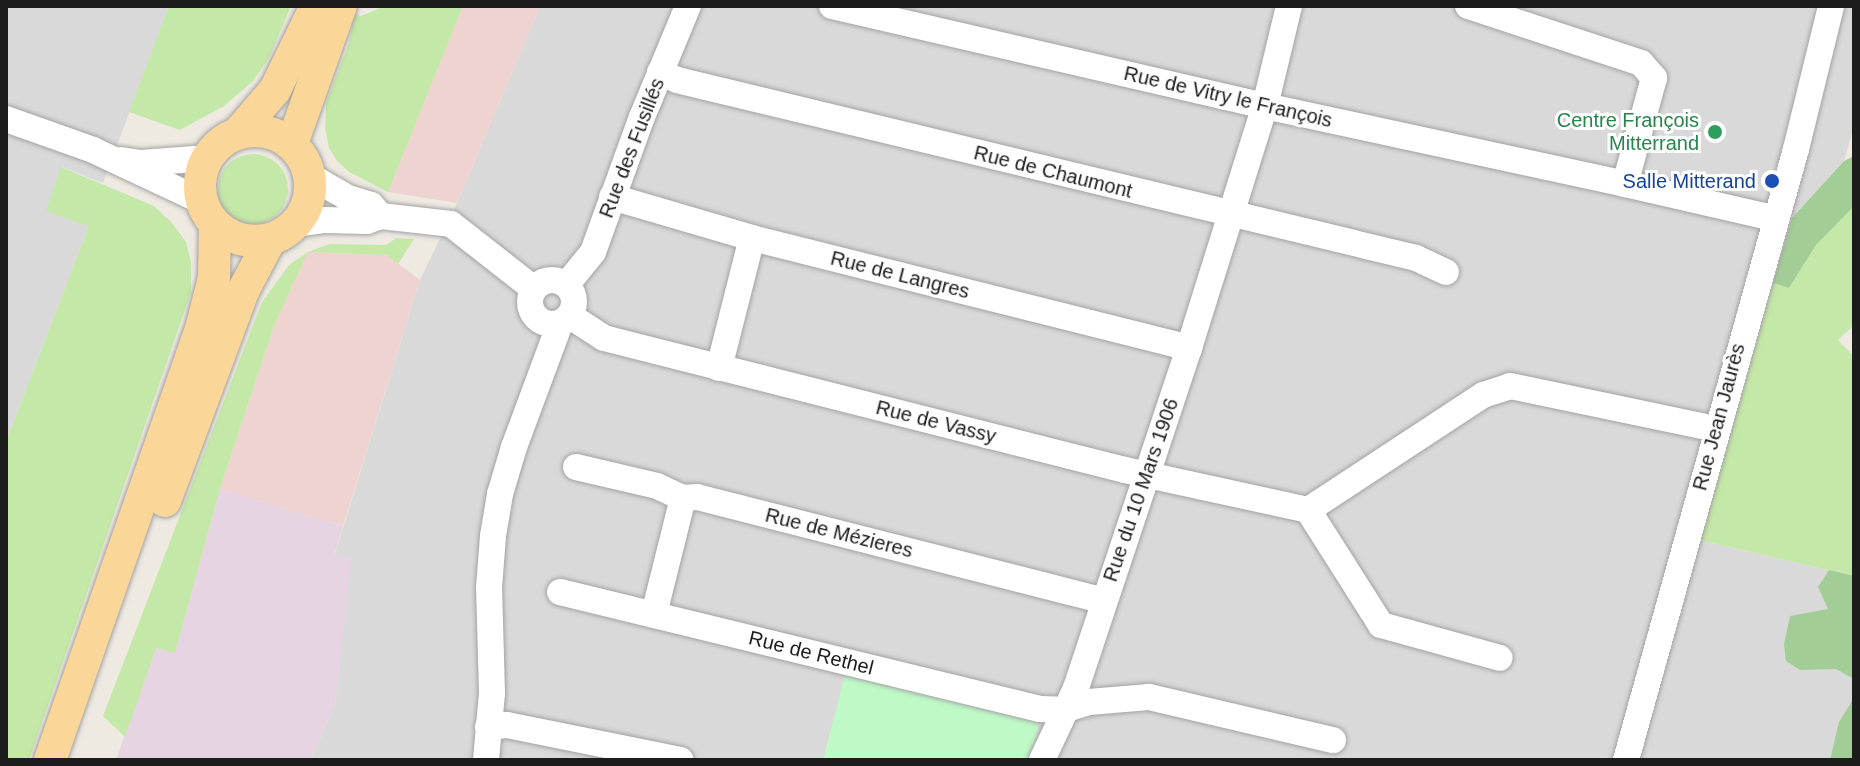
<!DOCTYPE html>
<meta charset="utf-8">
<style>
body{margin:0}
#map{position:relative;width:1860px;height:766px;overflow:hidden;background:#eeeae2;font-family:Arial,sans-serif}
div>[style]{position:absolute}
.residential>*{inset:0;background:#dad9d9}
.commercial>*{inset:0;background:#efd3d1}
.industrial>*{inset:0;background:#e7d4e2}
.grass>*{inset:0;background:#c4e8a7}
.round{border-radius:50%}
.forest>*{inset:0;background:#a3cd96}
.park>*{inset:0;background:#bef9c6}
.roads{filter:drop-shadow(0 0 2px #a3a3a3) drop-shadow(0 0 2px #a3a3a3)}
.minor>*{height:26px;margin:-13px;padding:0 13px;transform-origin:13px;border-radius:13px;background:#fff}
.minor>.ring{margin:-13px;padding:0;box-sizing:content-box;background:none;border:26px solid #fff;border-radius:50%}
.major>*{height:32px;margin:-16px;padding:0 16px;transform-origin:16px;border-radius:16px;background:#fbd699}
.major>.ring{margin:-16px;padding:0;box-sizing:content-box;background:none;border:32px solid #fbd699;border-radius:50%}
.dots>*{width:22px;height:22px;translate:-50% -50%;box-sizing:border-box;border:4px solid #fff;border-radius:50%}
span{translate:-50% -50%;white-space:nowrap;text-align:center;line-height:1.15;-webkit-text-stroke:6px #fff;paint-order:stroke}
.street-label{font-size:20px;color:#1c1c1c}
.leisure-label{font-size:20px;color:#27864d}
.right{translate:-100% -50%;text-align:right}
.transit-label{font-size:20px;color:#164399}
.frame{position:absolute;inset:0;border:8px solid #1c1c1c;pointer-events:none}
</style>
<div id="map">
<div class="residential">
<div style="clip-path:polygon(6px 6px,169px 6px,103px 183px,62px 167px,89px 226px,6px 442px)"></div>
<div style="clip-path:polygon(540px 6px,1854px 6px,1854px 126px,1844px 161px,1792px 218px,1700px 540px,1854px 576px,1854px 760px,311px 760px,335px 704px,351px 558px,334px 557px,420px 280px,457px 203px)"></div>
</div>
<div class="commercial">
<div style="clip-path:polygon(463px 6px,540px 6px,457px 203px,388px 192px)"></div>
<div style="clip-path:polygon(308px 252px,387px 255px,420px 280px,343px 526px,220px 489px,274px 326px)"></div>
</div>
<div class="industrial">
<div style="clip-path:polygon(220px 489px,343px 526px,334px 556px,352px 558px,335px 704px,311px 760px,116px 760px,156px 647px,175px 652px)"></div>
</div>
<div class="grass">
<div style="clip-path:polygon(169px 6px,291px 6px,269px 58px,253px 81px,224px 106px,180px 130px,129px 112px)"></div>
<div style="clip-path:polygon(385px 6px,463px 6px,388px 192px,349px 172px,337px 161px,329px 148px,325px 128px,326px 103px,349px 43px,354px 14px,361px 16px)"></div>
<div class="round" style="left:218px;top:154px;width:70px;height:70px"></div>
<div style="clip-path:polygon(61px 167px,154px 206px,172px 223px,186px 242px,191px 262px,191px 292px,29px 760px,6px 760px,6px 442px,89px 226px,46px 211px)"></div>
<div style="clip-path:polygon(1852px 205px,1854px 325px,1838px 340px,1854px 357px,1854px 576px,1700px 540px,1773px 283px,1789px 288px,1816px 245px)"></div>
<div style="clip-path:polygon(396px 238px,414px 239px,398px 264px,387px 255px,308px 252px,274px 326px,220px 489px,175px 653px,156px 648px,125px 737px,103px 716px,262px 302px,289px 265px,308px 252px,330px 244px,386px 245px)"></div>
</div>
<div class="forest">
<div style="clip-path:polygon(1854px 156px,1854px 206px,1816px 245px,1789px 288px,1773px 283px,1792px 218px,1844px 161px)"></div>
<div style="clip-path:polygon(1829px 570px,1854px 576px,1854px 679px,1836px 669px,1800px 670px,1786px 661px,1784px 644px,1790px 616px,1828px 609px,1818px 587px)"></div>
<div style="clip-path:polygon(1854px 698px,1854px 760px,1830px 760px,1839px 722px)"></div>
</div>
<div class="park">
<div style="clip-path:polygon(846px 671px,1037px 719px,1038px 729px,1028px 760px,823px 760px)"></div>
</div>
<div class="roads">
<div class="minor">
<div style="left:832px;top:6px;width:444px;rotate:13deg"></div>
<div style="left:1265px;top:106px;width:368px;rotate:12.2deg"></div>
<div style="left:1468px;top:6px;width:182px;rotate:18.2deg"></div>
<div style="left:1641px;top:63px;width:20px;rotate:49deg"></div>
<div style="left:1654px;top:78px;width:110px;rotate:105.3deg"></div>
<div style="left:1625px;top:184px;width:153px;rotate:12.9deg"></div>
<div style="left:660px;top:72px;width:19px;rotate:25deg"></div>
<div style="left:677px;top:80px;width:760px;rotate:13.54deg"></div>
<div style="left:1416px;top:258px;width:33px;rotate:25deg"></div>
<div style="left:6px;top:119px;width:92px;rotate:19.6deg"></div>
<div style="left:93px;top:150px;width:120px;rotate:25.1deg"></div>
<div style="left:121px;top:160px;width:20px;rotate:9deg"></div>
<div style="left:141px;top:163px;width:67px;rotate:-4.3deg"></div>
<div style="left:310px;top:176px;width:44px;rotate:30.1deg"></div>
<div style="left:348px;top:198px;width:24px;rotate:17deg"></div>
<div style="left:371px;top:205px;width:15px;rotate:48deg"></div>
<div style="left:612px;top:197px;width:146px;rotate:16.3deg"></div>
<div style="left:752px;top:238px;width:451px;rotate:14.1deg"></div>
<div style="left:296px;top:224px;width:29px;rotate:-8deg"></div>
<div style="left:325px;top:220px;width:42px;rotate:1.4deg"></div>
<div style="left:367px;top:221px;width:15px;rotate:-20deg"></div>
<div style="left:381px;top:216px;width:70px;rotate:6.5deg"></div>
<div style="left:451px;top:224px;width:105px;rotate:38.1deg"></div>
<div class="ring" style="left:530px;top:280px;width:18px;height:18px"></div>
<div style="left:567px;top:284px;width:41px;rotate:-50.9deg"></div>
<div style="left:593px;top:252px;width:144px;rotate:-70.1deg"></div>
<div style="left:642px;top:117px;width:120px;rotate:-67.5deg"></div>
<div style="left:570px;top:316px;width:40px;rotate:32.9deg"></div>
<div style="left:604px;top:338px;width:537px;rotate:14.22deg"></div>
<div style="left:1125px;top:470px;width:187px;rotate:12.3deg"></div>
<div style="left:719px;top:368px;width:134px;rotate:-75.8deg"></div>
<div style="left:576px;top:467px;width:83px;rotate:13.2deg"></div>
<div style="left:657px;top:486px;width:29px;rotate:25deg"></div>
<div style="left:683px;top:498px;width:14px;rotate:-4deg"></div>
<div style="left:697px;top:497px;width:420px;rotate:14.3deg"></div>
<div style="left:1308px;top:510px;width:209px;rotate:-33.3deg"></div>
<div style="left:1483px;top:395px;width:28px;rotate:-18deg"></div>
<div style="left:1510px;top:386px;width:209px;rotate:11.8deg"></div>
<div style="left:1308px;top:510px;width:136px;rotate:57.6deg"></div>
<div style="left:1381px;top:625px;width:123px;rotate:15.5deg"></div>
<div style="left:560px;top:592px;width:494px;rotate:13.7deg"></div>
<div style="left:1040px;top:709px;width:23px;rotate:2deg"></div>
<div style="left:1063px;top:710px;width:27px;rotate:-17deg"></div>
<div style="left:1089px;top:702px;width:60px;rotate:-4.8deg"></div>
<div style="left:1149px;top:697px;width:189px;rotate:13.2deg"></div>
<div style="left:654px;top:614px;width:120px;rotate:-76deg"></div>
<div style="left:488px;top:727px;width:19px;rotate:-6deg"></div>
<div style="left:507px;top:725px;width:177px;rotate:11.4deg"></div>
<div style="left:486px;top:760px;width:67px;rotate:-84.9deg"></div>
<div style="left:492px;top:693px;width:105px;rotate:-91.6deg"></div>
<div style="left:489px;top:588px;width:52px;rotate:-85.6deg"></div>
<div style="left:493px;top:536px;width:43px;rotate:-80.5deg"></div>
<div style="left:500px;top:494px;width:49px;rotate:-73.4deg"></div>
<div style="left:514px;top:447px;width:132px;rotate:-69.6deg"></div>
<div style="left:1042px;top:760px;width:80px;rotate:-64.7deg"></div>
<div style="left:1076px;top:688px;width:358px;rotate:-71.6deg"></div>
<div style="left:1189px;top:348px;width:254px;rotate:-72.6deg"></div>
<div style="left:1265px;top:106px;width:103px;rotate:-76.5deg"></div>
<div style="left:1626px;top:760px;width:634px;rotate:-74.45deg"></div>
<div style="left:1796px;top:149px;width:147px;rotate:-76.2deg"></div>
</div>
<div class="major">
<div class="ring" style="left:200px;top:131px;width:78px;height:78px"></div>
<div style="left:238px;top:133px;width:57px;rotate:-49.3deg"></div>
<div style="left:275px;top:90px;width:93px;rotate:-64deg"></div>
<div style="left:292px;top:144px;width:146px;rotate:-70.5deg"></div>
<div style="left:165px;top:501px;width:224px;rotate:-69.6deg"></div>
<div style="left:243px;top:291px;width:58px;rotate:-62.1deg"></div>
<div style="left:50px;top:760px;width:461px;rotate:-70.7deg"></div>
<div style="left:202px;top:325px;width:49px;rotate:-75.7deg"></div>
<div style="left:214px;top:278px;width:52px;rotate:-88.9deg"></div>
</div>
</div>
<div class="dots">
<div style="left:1715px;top:132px;background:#2e9e5b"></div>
<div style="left:1772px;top:181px;background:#1a4fb4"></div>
</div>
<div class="street-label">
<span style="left:1228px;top:97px;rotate:13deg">Rue de Vitry le François</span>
<span style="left:632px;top:148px;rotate:-69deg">Rue des Fusillés</span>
<span style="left:1053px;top:172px;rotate:14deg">Rue de Chaumont</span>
<span style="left:900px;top:275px;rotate:14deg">Rue de Langres</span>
<span style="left:1719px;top:417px;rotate:-75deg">Rue Jean Jaurès</span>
<span style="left:936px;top:422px;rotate:14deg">Rue de Vassy</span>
<span style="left:1141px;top:490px;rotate:-71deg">Rue du 10 Mars 1906</span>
<span style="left:839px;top:533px;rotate:14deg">Rue de Mézieres</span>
<span style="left:811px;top:653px;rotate:14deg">Rue de Rethel</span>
</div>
<div class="leisure-label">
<span class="right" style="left:1699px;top:132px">Centre François<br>Mitterrand</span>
</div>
<div class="transit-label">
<span class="right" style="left:1756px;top:181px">Salle Mitterand</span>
</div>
<div class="frame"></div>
</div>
